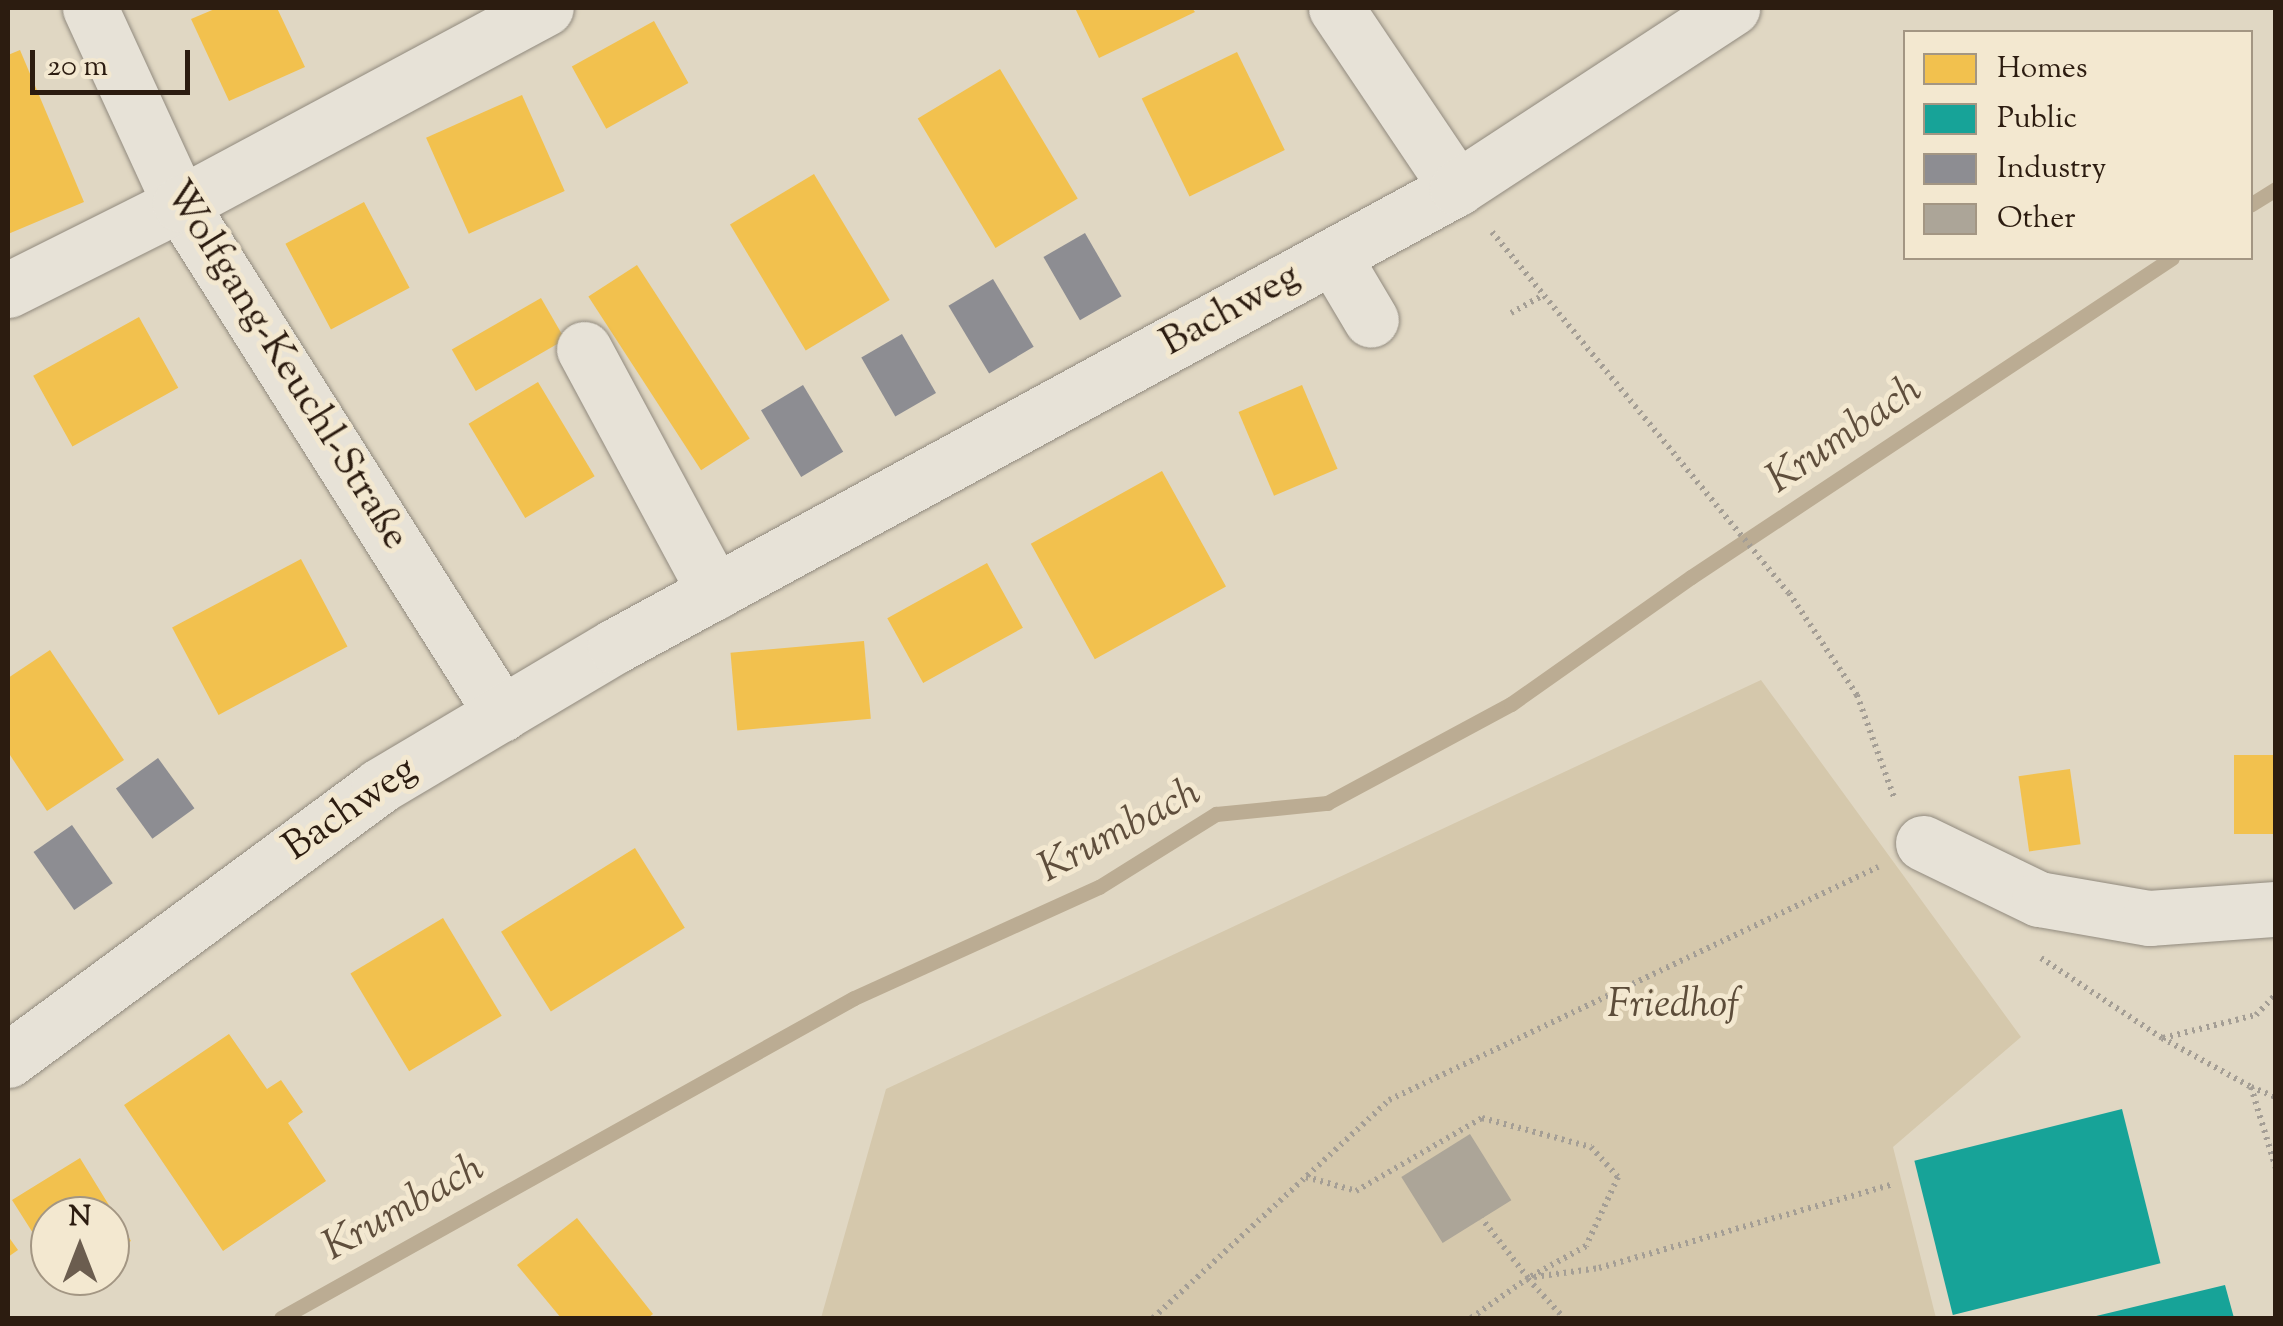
<!DOCTYPE html>
<meta charset="utf-8">
<style>
body{margin:0}
#map{position:relative;width:2283px;height:1326px;overflow:hidden;background:#e0d7c3;font-family:"Sorts Mill Goudy",serif}
div>[style]{position:absolute}
.green>*{inset:0;background:#d5c8ac}
.homes>*{inset:0;background:#f2c14e;transform-origin:0 0}
.public>*{inset:0;background:#17a398;transform-origin:0 0}
.industry>*{inset:0;background:#8d8d92;transform-origin:0 0}
.stream>*{height:15px;margin:-7.5px;padding:0 7.5px;transform-origin:7.5px;border-radius:7.5px;background:#bbac93}
.building>*{inset:0;background:#aca598;transform-origin:0 0}
.path>*{height:6px;margin-top:-3px;transform-origin:0;background:repeating-linear-gradient(90deg,#a49e95 0 2.5px,transparent 0 7.5px)}
.roads{filter:drop-shadow(0 0 2px #918a7e) drop-shadow(0 0 2px #918a7e)}
.minor>*{height:55px;margin:-27.5px;padding:0 27.5px;transform-origin:27.5px;border-radius:27.5px;background:#e7e2d7}
span{translate:-50% -50%;white-space:nowrap;text-align:center;line-height:1.15;-webkit-text-stroke:10px #f3e8d0;paint-order:stroke}
.street-label{font-size:40px;color:#2c1c10}
.park-label{font-size:40px;color:#5c4c39;font-style:italic}
.water-label{font-size:42px;color:#5f4e3c;font-style:italic}
.frame{position:absolute;inset:0;border:10px solid #2c1c10;pointer-events:none}
.legend{position:absolute;left:1903px;top:30px;width:350px;height:230px;box-sizing:border-box;background:#f3e8d0;border:2px solid #a39683;margin:0;padding:12px 18px;list-style:none;font-size:30px;color:#2c1c10}
.legend li{display:flex;align-items:center;gap:20px;height:50px}
.legend b{width:50px;border:2px solid #a39683}
.north{position:absolute;left:30px;top:1196px;width:100px;height:100px;box-sizing:border-box;background:#f3e8d0;border:2px solid #a39683;border-radius:50%;rotate:0deg;font-size:28px;font-weight:700;line-height:40px;text-align:center;color:#2c1c10}
.north::after{content:'';display:block;margin:auto;width:35px;height:45px;background:#6b5d4f;clip-path:polygon(50% 0,100% 100%,50% 72%,0 100%)}
.scale{position:absolute;left:30px;top:50px;width:160px;height:45px;box-sizing:border-box;border:5px solid #2c1c10;border-top:0;padding-left:12px;font-size:30px;line-height:35px;white-space:nowrap;color:#2c1c10;-webkit-text-stroke:8px #f3e8d0;paint-order:stroke}
</style>
<div id="map">
<div class="green">
<div style="clip-path:polygon(1761px 680px,2021px 1037px,1893px 1147px,1936px 1318px,821px 1318px,886px 1089px)"></div>
</div>
<div class="homes">
<div style="clip-path:polygon(217px 8px,277px 8px,305px 67px,229px 101px,191px 19px)"></div>
<div style="clip-path:polygon(1075px 8px,1192px 8px,1195px 12px,1099px 58px)"></div>
<div style="left:654px;top:21px;width:71px;height:94px;rotate:61deg"></div>
<div style="clip-path:polygon(20px 50px,84px 202px,8px 234px,8px 55px)"></div>
<div style="left:1237px;top:52px;width:109px;height:106px;rotate:64deg"></div>
<div style="left:1000px;top:69px;width:151px;height:96px;rotate:59deg"></div>
<div style="left:522px;top:95px;width:105px;height:105px;rotate:66deg"></div>
<div style="left:814px;top:174px;width:147px;height:98px;rotate:59deg"></div>
<div style="left:364px;top:202px;width:97px;height:89px;rotate:62deg"></div>
<div style="left:637px;top:265px;width:207px;height:58px;rotate:57deg"></div>
<div style="left:541px;top:298px;width:48px;height:103px;rotate:60deg"></div>
<div style="left:139px;top:317px;width:81px;height:121px;rotate:61deg"></div>
<div style="left:538px;top:382px;width:110px;height:81px;rotate:59deg"></div>
<div style="left:1302px;top:385px;width:91px;height:69px;rotate:67deg"></div>
<div style="left:1162px;top:471px;width:132px;height:150px;rotate:61deg"></div>
<div style="left:301px;top:559px;width:99px;height:146px;rotate:62deg"></div>
<div style="left:987px;top:563px;width:74px;height:114px;rotate:61deg"></div>
<div style="left:864px;top:641px;width:78px;height:134px;rotate:85deg"></div>
<div style="clip-path:polygon(50px 650px,124px 760px,47px 811px,8px 752px,8px 678px)"></div>
<div style="left:2276px;top:755px;width:79px;height:42px;rotate:90deg"></div>
<div style="left:2070px;top:769px;width:76px;height:52px;rotate:82deg"></div>
<div style="left:635px;top:848px;width:94px;height:158px;rotate:58deg"></div>
<div style="left:443px;top:918px;width:114px;height:108px;rotate:59deg"></div>
<div style="clip-path:polygon(229px 1034px,267px 1089px,281px 1080px,303px 1112px,288px 1123px,326px 1181px,223px 1251px,124px 1105px)"></div>
<div style="clip-path:polygon(80px 1158px,131px 1241px,110px 1253px,110px 1216px,50px 1216px,50px 1260px,12px 1200px)"></div>
<div style="clip-path:polygon(577px 1218px,653px 1314px,648px 1318px,561px 1318px,517px 1265px)"></div>
<div style="clip-path:polygon(8px 1236px,18px 1250px,8px 1257px)"></div>
</div>
<div class="public">
<div style="left:2122px;top:1109px;width:159px;height:214px;rotate:76deg"></div>
<div style="clip-path:polygon(2225px 1285px,2234px 1318px,2092px 1318px,2092px 1317px)"></div>
</div>
<div class="industry">
<div style="left:1085px;top:233px;width:73px;height:48px;rotate:60deg"></div>
<div style="left:993px;top:279px;width:79px;height:52px;rotate:59deg"></div>
<div style="left:902px;top:334px;width:68px;height:47px;rotate:60deg"></div>
<div style="left:803px;top:385px;width:78px;height:49px;rotate:59deg"></div>
<div style="left:158px;top:758px;width:62px;height:52px;rotate:54deg"></div>
<div style="left:72px;top:825px;width:71px;height:47px;rotate:55deg"></div>
</div>
<div class="stream">
<div style="left:2250px;top:205px;width:31px;rotate:-32deg"></div>
<div style="left:281px;top:1318px;width:656px;rotate:-29.18deg"></div>
<div style="left:854px;top:998px;width:269px;rotate:-24.4deg"></div>
<div style="left:1099px;top:887px;width:138px;rotate:-32deg"></div>
<div style="left:1216px;top:814px;width:112px;rotate:-5.7deg"></div>
<div style="left:1327px;top:803px;width:209px;rotate:-28.3deg"></div>
<div style="left:1511px;top:704px;width:220px;rotate:-35.2deg"></div>
<div style="left:1691px;top:577px;width:577px;rotate:-33.55deg"></div>
</div>
<div class="building">
<div style="left:1470px;top:1134px;width:78px;height:81px;rotate:58deg"></div>
</div>
<div class="path">
<div style="left:1492px;top:232px;width:467px;rotate:50.6deg"></div>
<div style="left:1789px;top:593px;width:123px;rotate:56.3deg"></div>
<div style="left:1857px;top:695px;width:112px;rotate:70.1deg"></div>
<div style="left:1511px;top:313px;width:37px;rotate:-29deg"></div>
<div style="left:2041px;top:958px;width:145px;rotate:33.5deg"></div>
<div style="left:2162px;top:1038px;width:102px;rotate:28.8deg"></div>
<div style="left:2251px;top:1087px;width:86px;rotate:73deg"></div>
<div style="left:2163px;top:1038px;width:96px;rotate:-13.9deg"></div>
<div style="left:2256px;top:1015px;width:29px;rotate:-46deg"></div>
<div style="left:2251px;top:1087px;width:27px;rotate:22deg"></div>
<div style="left:1306px;top:1177px;width:52px;rotate:15.6deg"></div>
<div style="left:1356px;top:1191px;width:146px;rotate:-30.1deg"></div>
<div style="left:1482px;top:1118px;width:113px;rotate:14.9deg"></div>
<div style="left:1591px;top:1147px;width:40px;rotate:48deg"></div>
<div style="left:1618px;top:1177px;width:76px;rotate:114.9deg"></div>
<div style="left:1586px;top:1246px;width:66px;rotate:151.1deg"></div>
<div style="left:1534px;top:1277px;width:66px;rotate:-7.9deg"></div>
<div style="left:1599px;top:1268px;width:304px;rotate:-15.9deg"></div>
<div style="left:1528px;top:1279px;width:53px;rotate:47.3deg"></div>
<div style="left:1153px;top:1318px;width:321px;rotate:-42.7deg"></div>
<div style="left:1389px;top:1100px;width:542px;rotate:-25.48deg"></div>
<div style="left:1471px;top:1318px;width:70px;rotate:-35.1deg"></div>
<div style="left:1528px;top:1278px;width:75px;rotate:-127.9deg"></div>
</div>
<div class="roads">
<div class="minor">
<div style="left:90px;top:8px;width:216px;rotate:65.3deg"></div>
<div style="left:180px;top:204px;width:603px;rotate:57.73deg"></div>
<div style="left:1336px;top:8px;width:217px;rotate:56.1deg"></div>
<div style="left:1333px;top:256px;width:74px;rotate:59.3deg"></div>
<div style="left:8px;top:290px;width:192px;rotate:-26.6deg"></div>
<div style="left:180px;top:204px;width:415px;rotate:-28.2deg"></div>
<div style="left:584px;top:349px;width:276px;rotate:61.7deg"></div>
<div style="left:1923px;top:843px;width:129px;rotate:25.8deg"></div>
<div style="left:2039px;top:899px;width:112px;rotate:9.8deg"></div>
<div style="left:2149px;top:918px;width:127px;rotate:-4.1deg"></div>
<div style="left:8px;top:1060px;width:461px;rotate:-36.4deg"></div>
<div style="left:379px;top:786px;width:274px;rotate:-30.7deg"></div>
<div style="left:615px;top:646px;width:959px;rotate:-28.54deg"></div>
<div style="left:1457px;top:188px;width:329px;rotate:-33.2deg"></div>
</div>
</div>
<div class="street-label">
<span style="left:1231px;top:311px;rotate:-29deg">Bachweg</span>
<span style="left:285px;top:366px;rotate:58deg">Wolfgang-Keuchl-Straße</span>
<span style="left:351px;top:810px;rotate:-35deg">Bachweg</span>
</div>
<div class="park-label">
<span style="left:1673px;top:1007px">Friedhof</span>
</div>
<div class="water-label">
<span style="left:1845px;top:436px;rotate:-34deg">Krumbach</span>
<span style="left:1120px;top:832px;rotate:-28deg">Krumbach</span>
<span style="left:404px;top:1209px;rotate:-29deg">Krumbach</span>
</div>
<div class="frame"></div>
<ul class="legend">
<li><b style="height:28px;background:#f2c14e"></b>Homes</li>
<li><b style="height:28px;background:#17a398"></b>Public</li>
<li><b style="height:28px;background:#8d8d92"></b>Industry</li>
<li><b style="height:28px;background:#aca598"></b>Other</li>
</ul>
<div class="north">N</div>
<div class="scale">20 m</div>
</div>
